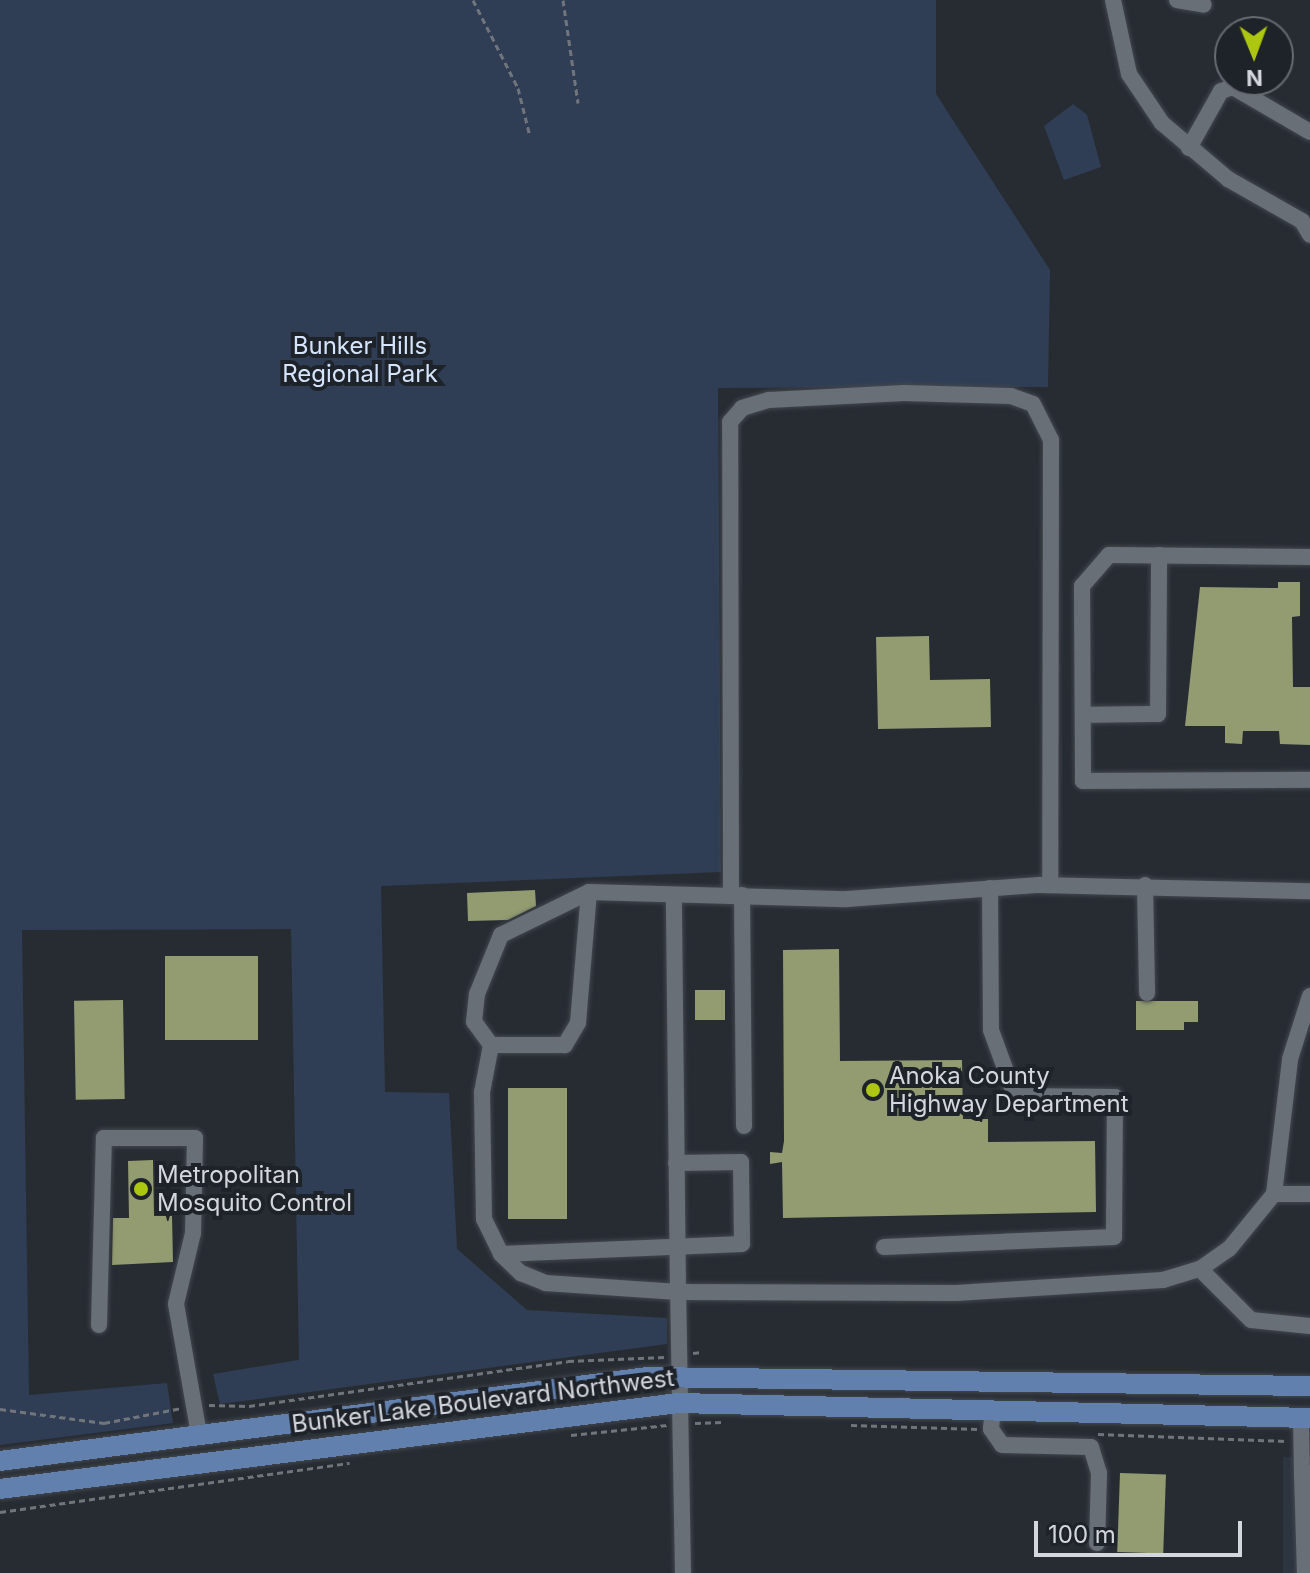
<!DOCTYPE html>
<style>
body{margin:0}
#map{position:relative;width:1310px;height:1573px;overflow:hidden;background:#272c33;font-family:Inter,sans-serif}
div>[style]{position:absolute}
.built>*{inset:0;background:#2d3541;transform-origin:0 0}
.green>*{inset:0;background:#2f3e55}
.building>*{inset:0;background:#929c70;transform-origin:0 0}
.path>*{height:3px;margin-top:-1.5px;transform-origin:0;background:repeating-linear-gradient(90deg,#71757b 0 6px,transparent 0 10px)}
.roads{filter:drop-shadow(0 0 2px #43474d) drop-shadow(0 0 2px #43474d)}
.minor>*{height:16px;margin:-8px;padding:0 8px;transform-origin:8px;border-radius:8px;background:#696f77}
.major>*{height:20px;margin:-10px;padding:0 10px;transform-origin:10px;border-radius:10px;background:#6180ad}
.dots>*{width:22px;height:22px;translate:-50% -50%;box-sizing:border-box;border:4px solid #1e2229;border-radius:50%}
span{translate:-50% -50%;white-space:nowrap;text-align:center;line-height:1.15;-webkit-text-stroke:8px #1e2229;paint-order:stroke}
.park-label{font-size:24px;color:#d4e4fc}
.poi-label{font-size:24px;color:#d4d7dc}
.left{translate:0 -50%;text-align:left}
.street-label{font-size:24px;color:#d4d7dc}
.north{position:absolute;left:1214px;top:16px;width:80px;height:80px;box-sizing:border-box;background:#1e2229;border:2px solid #676a71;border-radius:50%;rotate:179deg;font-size:22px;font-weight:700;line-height:32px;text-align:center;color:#d4d7dc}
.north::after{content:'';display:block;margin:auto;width:28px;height:36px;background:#adc60f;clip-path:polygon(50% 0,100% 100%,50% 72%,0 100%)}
.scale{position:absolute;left:1034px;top:1521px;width:208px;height:36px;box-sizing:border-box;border:4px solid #d4d7dc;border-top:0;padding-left:10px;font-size:24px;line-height:28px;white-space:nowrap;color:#d4d7dc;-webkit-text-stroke:6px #1e2229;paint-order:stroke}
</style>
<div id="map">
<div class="built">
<div style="left:1283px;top:1457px;width:27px;height:116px"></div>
</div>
<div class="green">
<div style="clip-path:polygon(0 0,936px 0,936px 94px,1050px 270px,1048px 387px,718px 388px,721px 872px,381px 886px,385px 1092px,449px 1093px,457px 1249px,527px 1310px,667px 1318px,667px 1344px,220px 1404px,213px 1374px,299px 1360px,291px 929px,22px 930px,29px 1395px,167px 1383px,173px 1423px,0 1445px)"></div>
<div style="clip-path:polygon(1073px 104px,1087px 115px,1101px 167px,1064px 180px,1044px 126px)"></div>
</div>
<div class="building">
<div style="clip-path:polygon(1278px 582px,1300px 582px,1300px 616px,1292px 617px,1293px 687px,1310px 687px,1310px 745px,1280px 744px,1279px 731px,1243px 731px,1242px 744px,1225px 743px,1225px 726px,1185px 726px,1200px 587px,1278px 588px)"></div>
<div style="clip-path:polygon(929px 636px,930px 680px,990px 679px,991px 727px,878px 729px,876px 637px)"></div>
<div style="clip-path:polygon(535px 890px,536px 906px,508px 920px,468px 921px,467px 893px)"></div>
<div style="clip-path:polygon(839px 949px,840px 1061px,962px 1060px,963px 1119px,988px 1119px,988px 1142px,1095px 1141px,1096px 1212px,783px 1218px,782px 1162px,770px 1164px,770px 1152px,782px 1153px,784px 1141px,783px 950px)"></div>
<div style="left:165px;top:956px;width:93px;height:84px"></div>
<div style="left:695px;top:990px;width:30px;height:30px"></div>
<div style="left:123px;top:1000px;width:99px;height:49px;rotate:89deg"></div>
<div style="clip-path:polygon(1136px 1001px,1198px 1001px,1198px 1022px,1184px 1022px,1184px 1030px,1136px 1030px)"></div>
<div style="left:567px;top:1088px;width:131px;height:59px;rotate:90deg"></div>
<div style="clip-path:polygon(153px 1160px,154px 1216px,172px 1216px,173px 1262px,112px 1265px,113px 1218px,129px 1218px,128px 1161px)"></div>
<div style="left:1120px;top:1473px;width:46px;height:79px;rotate:2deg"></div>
</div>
<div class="path">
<div style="left:473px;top:0;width:99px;rotate:62.9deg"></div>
<div style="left:518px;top:88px;width:49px;rotate:76deg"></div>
<div style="left:563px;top:0;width:104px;rotate:81.7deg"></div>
<div style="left:693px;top:1353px;width:9px;rotate:-6deg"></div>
<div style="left:209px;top:1405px;width:40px;rotate:1.4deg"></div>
<div style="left:249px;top:1406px;width:322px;rotate:-8deg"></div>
<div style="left:568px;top:1361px;width:97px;rotate:-2.4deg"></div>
<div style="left:0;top:1409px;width:105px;rotate:7.7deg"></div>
<div style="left:104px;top:1423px;width:79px;rotate:-10.9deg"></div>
<div style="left:695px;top:1423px;width:28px;rotate:-2deg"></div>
<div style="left:851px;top:1425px;width:128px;rotate:1.8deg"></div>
<div style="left:1098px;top:1434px;width:188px;rotate:2.1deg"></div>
<div style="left:571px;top:1435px;width:97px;rotate:-5.9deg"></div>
<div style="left:0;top:1512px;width:353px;rotate:-8deg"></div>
</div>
<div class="roads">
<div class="minor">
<div style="left:1113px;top:0;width:76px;rotate:77.8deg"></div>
<div style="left:1129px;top:74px;width:59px;rotate:56deg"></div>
<div style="left:1162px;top:123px;width:87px;rotate:40.3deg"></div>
<div style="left:1228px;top:179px;width:85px;rotate:29.6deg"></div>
<div style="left:1302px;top:221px;width:16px;rotate:60deg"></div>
<div style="left:1177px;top:0;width:27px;rotate:10deg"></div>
<div style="left:1189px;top:148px;width:65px;rotate:-60.7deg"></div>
<div style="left:1221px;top:91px;width:13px;rotate:-18deg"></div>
<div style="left:1233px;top:87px;width:89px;rotate:30.3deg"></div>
<div style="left:1310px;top:557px;width:201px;rotate:-179.4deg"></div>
<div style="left:1109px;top:555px;width:41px;rotate:131.1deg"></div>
<div style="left:1082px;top:586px;width:195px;rotate:89.7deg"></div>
<div style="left:1083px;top:781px;width:227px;rotate:-0.3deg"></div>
<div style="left:1083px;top:715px;width:75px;rotate:-0.8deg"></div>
<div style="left:1158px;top:714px;width:159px;rotate:-89.6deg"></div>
<div style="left:1145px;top:885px;width:108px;rotate:88.9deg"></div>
<div style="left:589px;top:892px;width:258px;rotate:1.6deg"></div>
<div style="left:847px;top:899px;width:193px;rotate:-4.2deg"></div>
<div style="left:1039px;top:885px;width:271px;rotate:1.3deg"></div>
<div style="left:589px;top:892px;width:131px;rotate:94.8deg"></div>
<div style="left:578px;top:1023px;width:26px;rotate:121deg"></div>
<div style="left:565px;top:1045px;width:74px;rotate:180deg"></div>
<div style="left:491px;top:1045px;width:29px;rotate:-126deg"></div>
<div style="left:474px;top:1022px;width:28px;rotate:-84deg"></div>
<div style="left:477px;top:994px;width:64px;rotate:-67.9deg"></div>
<div style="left:501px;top:935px;width:98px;rotate:-26deg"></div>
<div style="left:731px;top:895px;width:473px;rotate:-90.1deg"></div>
<div style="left:730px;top:422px;width:18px;rotate:-49deg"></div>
<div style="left:742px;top:408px;width:28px;rotate:-17deg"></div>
<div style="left:769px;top:400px;width:135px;rotate:-3deg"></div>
<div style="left:904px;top:393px;width:107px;rotate:1.6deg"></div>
<div style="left:1011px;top:396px;width:23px;rotate:20deg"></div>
<div style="left:1033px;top:404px;width:40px;rotate:63.4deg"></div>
<div style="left:1051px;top:440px;width:445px;rotate:90.1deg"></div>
<div style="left:742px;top:895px;width:231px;rotate:89.5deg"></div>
<div style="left:491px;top:1045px;width:48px;rotate:100.8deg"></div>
<div style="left:482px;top:1092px;width:127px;rotate:89.1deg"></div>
<div style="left:484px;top:1219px;width:39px;rotate:64deg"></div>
<div style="left:501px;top:1254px;width:28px;rotate:44deg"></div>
<div style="left:521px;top:1273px;width:27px;rotate:22deg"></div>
<div style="left:546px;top:1283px;width:132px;rotate:3.9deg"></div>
<div style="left:678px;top:1292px;width:395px;rotate:-90.6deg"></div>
<div style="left:1274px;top:1194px;width:36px"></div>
<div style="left:884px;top:1247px;width:230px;rotate:-2.5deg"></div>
<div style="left:1114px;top:1237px;width:140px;rotate:-89.6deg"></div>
<div style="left:1115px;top:1097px;width:100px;rotate:-179.4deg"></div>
<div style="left:1015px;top:1096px;width:70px;rotate:-110deg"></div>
<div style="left:991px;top:1030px;width:142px;rotate:-90.4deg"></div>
<div style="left:501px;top:1254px;width:241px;rotate:-2.4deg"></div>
<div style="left:742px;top:1244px;width:82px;rotate:-90.7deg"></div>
<div style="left:741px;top:1162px;width:65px;rotate:179.1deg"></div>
<div style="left:1200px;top:1269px;width:72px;rotate:45deg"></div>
<div style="left:1251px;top:1320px;width:59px;rotate:5.8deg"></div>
<div style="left:99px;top:1325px;width:187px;rotate:-88.5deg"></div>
<div style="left:104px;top:1138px;width:91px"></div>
<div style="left:195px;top:1138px;width:95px;rotate:91.2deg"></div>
<div style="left:193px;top:1233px;width:73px;rotate:103.5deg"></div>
<div style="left:176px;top:1304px;width:132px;rotate:80deg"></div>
<div style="left:993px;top:1409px;width:20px;rotate:96deg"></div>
<div style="left:991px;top:1429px;width:19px;rotate:55deg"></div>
<div style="left:1002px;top:1445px;width:89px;rotate:1.3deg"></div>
<div style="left:1091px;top:1447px;width:27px;rotate:73deg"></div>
<div style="left:1099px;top:1473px;width:70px;rotate:91.6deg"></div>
<div style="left:1301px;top:1417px;width:57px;rotate:89deg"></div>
<div style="left:1302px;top:1474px;width:8px"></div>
<div style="left:1302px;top:1474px;width:99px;rotate:88.3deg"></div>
<div style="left:683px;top:1573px;width:281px;rotate:-91deg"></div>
<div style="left:678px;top:1292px;width:278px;rotate:0.2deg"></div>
<div style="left:956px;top:1293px;width:207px;rotate:-3.6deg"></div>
<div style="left:1163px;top:1280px;width:39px;rotate:-17deg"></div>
<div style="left:1200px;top:1269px;width:35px;rotate:-35deg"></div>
<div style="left:1229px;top:1249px;width:71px;rotate:-50.7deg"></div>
<div style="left:1274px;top:1194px;width:136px;rotate:-83.2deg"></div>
<div style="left:1290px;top:1059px;width:66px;rotate:-72.4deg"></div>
</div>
<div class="major">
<div style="left:0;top:1461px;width:653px;rotate:-7.39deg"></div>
<div style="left:648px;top:1377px;width:662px;rotate:0.78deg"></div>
<div style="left:0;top:1489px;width:683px;rotate:-7.23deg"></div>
<div style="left:678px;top:1403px;width:632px;rotate:1.36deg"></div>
</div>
</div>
<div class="dots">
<div style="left:873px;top:1090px;background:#adc60f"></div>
<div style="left:141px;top:1189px;background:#adc60f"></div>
</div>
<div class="park-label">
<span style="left:360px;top:360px">Bunker Hills<br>Regional Park</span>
</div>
<div class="poi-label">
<span class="left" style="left:889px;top:1090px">Anoka County<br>Highway Department</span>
<span class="left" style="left:157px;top:1189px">Metropolitan<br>Mosquito Control</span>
</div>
<div class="street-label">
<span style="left:483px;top:1401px;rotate:-7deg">Bunker Lake Boulevard Northwest</span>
</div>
<div class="north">N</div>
<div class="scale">100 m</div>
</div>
